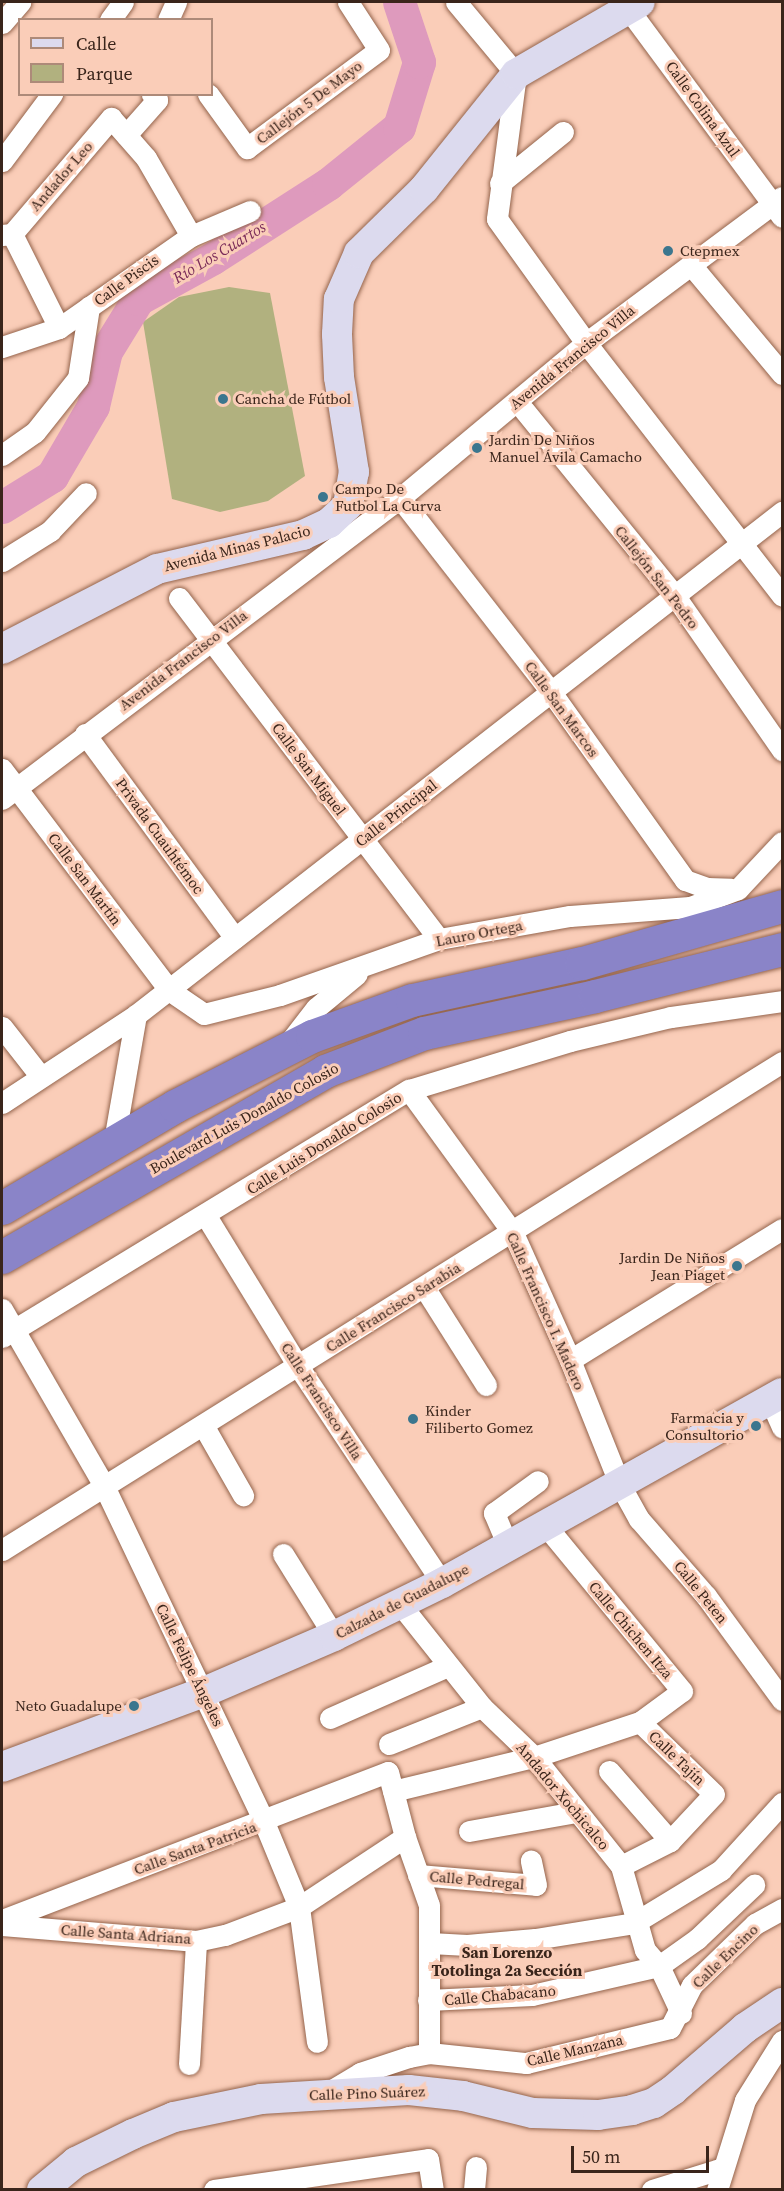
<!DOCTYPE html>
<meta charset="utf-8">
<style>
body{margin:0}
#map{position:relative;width:784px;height:2191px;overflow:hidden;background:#facdb8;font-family:"Source Serif 4",serif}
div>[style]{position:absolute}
.green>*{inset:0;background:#b1b17f}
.river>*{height:33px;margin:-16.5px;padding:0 16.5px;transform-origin:16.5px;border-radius:16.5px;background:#de9abd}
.roads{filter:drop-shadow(0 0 2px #94644c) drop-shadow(0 0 2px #94644c)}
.street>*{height:21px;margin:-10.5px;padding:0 10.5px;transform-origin:10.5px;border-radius:10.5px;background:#fff}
.secondary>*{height:30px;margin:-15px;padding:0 15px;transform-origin:15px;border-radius:15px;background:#dcdaee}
.highway>*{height:33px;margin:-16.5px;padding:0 16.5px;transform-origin:16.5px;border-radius:16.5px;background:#8a84c8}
.dots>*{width:16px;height:16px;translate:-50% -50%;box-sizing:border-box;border:3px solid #facdb8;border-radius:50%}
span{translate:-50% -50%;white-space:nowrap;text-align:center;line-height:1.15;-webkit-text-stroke:6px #facdb8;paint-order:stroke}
.street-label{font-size:15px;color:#3a251b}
.poi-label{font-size:15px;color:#3a251b}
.left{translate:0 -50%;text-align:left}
.right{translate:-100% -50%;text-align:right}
.water-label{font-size:16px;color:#7a2b59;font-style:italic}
.neighbourhood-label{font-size:16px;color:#3a251b;font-weight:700}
.frame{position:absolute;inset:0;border:3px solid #3a251b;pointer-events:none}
.legend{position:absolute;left:18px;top:18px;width:195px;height:78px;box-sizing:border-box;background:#facdb8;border:2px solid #ad8a79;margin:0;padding:8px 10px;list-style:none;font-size:18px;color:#3a251b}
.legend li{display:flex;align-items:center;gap:12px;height:30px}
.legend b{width:30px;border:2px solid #ad8a79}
.scale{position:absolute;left:571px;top:2146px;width:138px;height:27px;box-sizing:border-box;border:3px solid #3a251b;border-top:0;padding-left:8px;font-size:18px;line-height:21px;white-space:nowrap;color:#3a251b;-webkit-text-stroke:4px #facdb8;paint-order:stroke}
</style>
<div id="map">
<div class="green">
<div style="clip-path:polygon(229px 287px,270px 293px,305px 476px,268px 501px,220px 512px,172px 499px,143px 322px,179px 297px)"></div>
</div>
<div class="river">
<div style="left:2px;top:507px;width:59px;rotate:-31.8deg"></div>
<div style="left:52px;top:476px;width:81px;rotate:-59.6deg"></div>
<div style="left:93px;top:406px;width:57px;rotate:-76.7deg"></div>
<div style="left:106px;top:351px;width:61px;rotate:-58.4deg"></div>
<div style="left:138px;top:299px;width:85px;rotate:-28.7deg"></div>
<div style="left:213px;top:258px;width:137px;rotate:-32.8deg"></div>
<div style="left:328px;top:184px;width:91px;rotate:-38.8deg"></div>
<div style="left:399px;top:127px;width:68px;rotate:-72.9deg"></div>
<div style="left:419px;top:62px;width:63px;rotate:-108.4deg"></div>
</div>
<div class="roads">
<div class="street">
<div style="left:456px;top:2px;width:94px;rotate:50.2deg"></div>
<div style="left:516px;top:74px;width:146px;rotate:97.5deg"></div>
<div style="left:497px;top:219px;width:153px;rotate:54.3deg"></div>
<div style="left:586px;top:343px;width:320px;rotate:52.2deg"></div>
<div style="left:623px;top:2px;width:267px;rotate:53.5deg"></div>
<div style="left:110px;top:20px;width:22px;rotate:-54deg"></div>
<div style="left:168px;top:20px;width:20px;rotate:-66deg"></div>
<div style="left:2px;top:23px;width:28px;rotate:-49deg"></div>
<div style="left:208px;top:94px;width:67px;rotate:54.2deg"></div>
<div style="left:247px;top:148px;width:164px;rotate:-36.6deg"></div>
<div style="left:379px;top:50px;width:57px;rotate:-122.9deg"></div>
<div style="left:126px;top:135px;width:47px;rotate:-48.5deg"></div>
<div style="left:157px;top:100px;width:8px;rotate:-130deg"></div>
<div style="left:2px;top:161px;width:84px;rotate:-53.3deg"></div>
<div style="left:500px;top:183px;width:81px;rotate:-39deg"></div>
<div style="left:12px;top:234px;width:105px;rotate:63.4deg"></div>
<div style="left:2px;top:235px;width:10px;rotate:-6deg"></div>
<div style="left:12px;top:234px;width:153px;rotate:-49.5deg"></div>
<div style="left:111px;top:118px;width:53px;rotate:48.8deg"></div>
<div style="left:146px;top:158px;width:90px;rotate:60deg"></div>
<div style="left:691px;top:265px;width:142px;rotate:50.1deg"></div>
<div style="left:2px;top:347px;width:60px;rotate:-18.4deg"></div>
<div style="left:59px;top:328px;width:161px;rotate:-34.9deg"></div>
<div style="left:191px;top:236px;width:64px;rotate:-23deg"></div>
<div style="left:524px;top:410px;width:240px;rotate:50.9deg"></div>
<div style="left:675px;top:596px;width:188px;rotate:55.2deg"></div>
<div style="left:2px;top:455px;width:40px;rotate:-34.9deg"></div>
<div style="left:35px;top:432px;width:69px;rotate:-51.5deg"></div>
<div style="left:78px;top:378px;width:72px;rotate:-81.2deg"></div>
<div style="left:400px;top:498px;width:246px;rotate:52.1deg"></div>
<div style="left:551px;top:692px;width:231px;rotate:54.5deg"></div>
<div style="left:685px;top:880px;width:23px;rotate:20deg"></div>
<div style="left:707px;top:888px;width:24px;rotate:2deg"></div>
<div style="left:2px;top:561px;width:57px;rotate:-32deg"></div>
<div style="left:50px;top:531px;width:52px;rotate:-46.5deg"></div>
<div style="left:179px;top:598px;width:429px;rotate:52.7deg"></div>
<div style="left:85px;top:734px;width:253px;rotate:53.7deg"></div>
<div style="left:2px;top:769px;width:277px;rotate:52.9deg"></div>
<div style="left:169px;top:990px;width:42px;rotate:34.4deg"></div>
<div style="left:204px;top:1014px;width:78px;rotate:-14deg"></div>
<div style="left:280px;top:995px;width:169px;rotate:-19.4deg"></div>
<div style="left:439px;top:939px;width:133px;rotate:-10deg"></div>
<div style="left:570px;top:916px;width:120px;rotate:-4.3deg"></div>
<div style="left:690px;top:907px;width:51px;rotate:-20.6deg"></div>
<div style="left:738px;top:889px;width:64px;rotate:-46.9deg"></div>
<div style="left:2px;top:799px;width:499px;rotate:-37.1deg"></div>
<div style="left:400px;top:498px;width:242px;rotate:-39.8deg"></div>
<div style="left:586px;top:343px;width:244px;rotate:-36.7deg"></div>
<div style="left:2px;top:1027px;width:63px;rotate:52deg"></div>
<div style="left:289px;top:1043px;width:44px;rotate:-52.4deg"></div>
<div style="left:316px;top:1008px;width:53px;rotate:-39.7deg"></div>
<div style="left:409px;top:1090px;width:177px;rotate:54deg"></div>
<div style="left:513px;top:1233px;width:139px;rotate:65.8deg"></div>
<div style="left:570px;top:1360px;width:135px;rotate:68.2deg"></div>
<div style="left:620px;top:1485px;width:39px;rotate:61deg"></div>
<div style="left:639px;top:1519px;width:102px;rotate:49deg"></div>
<div style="left:706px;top:1596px;width:129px;rotate:53.8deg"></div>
<div style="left:2px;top:1103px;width:160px;rotate:-33.3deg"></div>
<div style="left:136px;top:1015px;width:819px;rotate:-37.91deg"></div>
<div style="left:114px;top:1141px;width:128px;rotate:-80.1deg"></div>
<div style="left:206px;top:1216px;width:176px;rotate:58.5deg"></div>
<div style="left:298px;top:1366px;width:260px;rotate:56.4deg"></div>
<div style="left:424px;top:1287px;width:116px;rotate:57.7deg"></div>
<div style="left:2px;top:1309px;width:204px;rotate:60deg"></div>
<div style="left:104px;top:1486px;width:372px;rotate:64.5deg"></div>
<div style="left:264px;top:1822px;width:92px;rotate:67.6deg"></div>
<div style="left:299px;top:1907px;width:136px;rotate:82.4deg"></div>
<div style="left:2px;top:1337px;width:476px;rotate:-31.3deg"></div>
<div style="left:409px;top:1090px;width:168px;rotate:-16.9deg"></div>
<div style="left:570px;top:1041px;width:104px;rotate:-13.4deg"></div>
<div style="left:671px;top:1017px;width:112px;rotate:-8.2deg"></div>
<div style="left:570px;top:1360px;width:249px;rotate:-31.7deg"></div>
<div style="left:770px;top:1400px;width:30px;rotate:66deg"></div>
<div style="left:203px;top:1425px;width:81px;rotate:60.3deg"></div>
<div style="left:508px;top:1546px;width:36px;rotate:-113deg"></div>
<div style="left:494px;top:1513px;width:54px;rotate:-36deg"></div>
<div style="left:2px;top:1550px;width:920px;rotate:-32.03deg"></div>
<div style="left:283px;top:1554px;width:97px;rotate:58.1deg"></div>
<div style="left:400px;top:1604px;width:132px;rotate:51.5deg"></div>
<div style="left:482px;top:1707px;width:72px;rotate:43.9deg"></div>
<div style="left:534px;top:1757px;width:139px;rotate:51.4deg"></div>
<div style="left:621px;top:1866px;width:87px;rotate:74.1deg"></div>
<div style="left:645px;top:1950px;width:21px;rotate:49deg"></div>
<div style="left:659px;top:1966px;width:52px;rotate:64.9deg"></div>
<div style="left:330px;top:1718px;width:129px;rotate:-23.8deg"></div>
<div style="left:389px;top:1744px;width:100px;rotate:-21.7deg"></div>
<div style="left:609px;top:1771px;width:93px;rotate:48.9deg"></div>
<div style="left:393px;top:1791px;width:145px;rotate:-13.6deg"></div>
<div style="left:534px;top:1757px;width:112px;rotate:-18.3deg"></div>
<div style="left:640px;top:1722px;width:52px;rotate:-36.4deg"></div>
<div style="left:682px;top:1691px;width:215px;rotate:-129.5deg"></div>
<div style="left:469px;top:1831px;width:109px;rotate:-10.1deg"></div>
<div style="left:621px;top:1866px;width:55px;rotate:-27deg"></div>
<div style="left:670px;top:1841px;width:64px;rotate:-46.9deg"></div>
<div style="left:714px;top:1794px;width:103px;rotate:-135.8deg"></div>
<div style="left:418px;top:1875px;width:118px;rotate:4.8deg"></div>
<div style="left:536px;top:1885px;width:25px;rotate:-102deg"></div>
<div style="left:2px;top:1920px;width:413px;rotate:-21deg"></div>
<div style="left:388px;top:1772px;width:67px;rotate:75.3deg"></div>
<div style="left:405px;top:1837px;width:72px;rotate:70.6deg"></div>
<div style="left:429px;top:1905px;width:148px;rotate:90deg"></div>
<div style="left:2px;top:1925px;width:195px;rotate:4.7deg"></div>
<div style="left:196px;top:1941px;width:30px;rotate:-12deg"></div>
<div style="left:225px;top:1935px;width:79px;rotate:-20.7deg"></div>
<div style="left:299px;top:1907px;width:127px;rotate:-33.4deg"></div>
<div style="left:430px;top:1943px;width:37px;rotate:3deg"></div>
<div style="left:467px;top:1945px;width:68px;rotate:-5deg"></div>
<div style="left:535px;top:1939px;width:100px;rotate:-9.2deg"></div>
<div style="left:634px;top:1923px;width:102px;rotate:-31.3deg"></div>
<div style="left:721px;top:1870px;width:91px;rotate:-47.7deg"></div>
<div style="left:428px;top:2000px;width:104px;rotate:-2.8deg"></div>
<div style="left:532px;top:1995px;width:130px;rotate:-12.9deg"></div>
<div style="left:659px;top:1966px;width:47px;rotate:-35.4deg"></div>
<div style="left:697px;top:1939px;width:79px;rotate:-43.5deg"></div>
<div style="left:189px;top:2064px;width:123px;rotate:-86.7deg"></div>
<div style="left:327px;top:2093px;width:39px;rotate:-31deg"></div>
<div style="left:360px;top:2073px;width:52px;rotate:-18.1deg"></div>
<div style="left:409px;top:2057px;width:20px;rotate:-11deg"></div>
<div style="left:429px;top:2053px;width:98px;rotate:5.9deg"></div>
<div style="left:526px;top:2063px;width:148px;rotate:-13.7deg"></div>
<div style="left:670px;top:2028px;width:48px;rotate:-62.9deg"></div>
<div style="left:692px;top:1985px;width:88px;rotate:-44.1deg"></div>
<div style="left:755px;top:1924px;width:31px;rotate:-29deg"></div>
<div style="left:214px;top:2190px;width:216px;rotate:-8.2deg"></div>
<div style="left:428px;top:2159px;width:31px;rotate:81deg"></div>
<div style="left:474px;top:2190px;width:23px;rotate:-85deg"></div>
<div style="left:652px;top:2190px;width:71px;rotate:-17.2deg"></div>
<div style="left:717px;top:2190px;width:94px;rotate:-72.7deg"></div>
<div style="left:745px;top:2100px;width:70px;rotate:-57.9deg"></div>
</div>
<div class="secondary">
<div style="left:2px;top:649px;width:174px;rotate:-27.3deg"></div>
<div style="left:157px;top:569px;width:150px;rotate:-13.1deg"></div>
<div style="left:303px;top:535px;width:29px;rotate:-25deg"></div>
<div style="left:329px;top:523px;width:26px;rotate:-43deg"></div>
<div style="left:348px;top:505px;width:34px;rotate:-80deg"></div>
<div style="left:354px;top:472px;width:96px;rotate:-99deg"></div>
<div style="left:339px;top:377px;width:43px;rotate:-92.7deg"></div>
<div style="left:337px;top:334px;width:35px;rotate:-87deg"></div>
<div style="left:339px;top:299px;width:50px;rotate:-66.5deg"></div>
<div style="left:359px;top:253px;width:91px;rotate:-44.6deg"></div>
<div style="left:424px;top:189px;width:147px;rotate:-51.3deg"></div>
<div style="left:516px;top:74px;width:143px;rotate:-30.1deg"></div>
<div style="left:2px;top:1767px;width:215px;rotate:-20.4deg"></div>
<div style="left:204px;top:1692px;width:142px;rotate:-23.3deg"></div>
<div style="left:334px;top:1636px;width:120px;rotate:-26.1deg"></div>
<div style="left:442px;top:1583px;width:389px;rotate:-29.2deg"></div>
<div style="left:42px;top:2190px;width:44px;rotate:-39.5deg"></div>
<div style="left:76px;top:2162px;width:64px;rotate:-26.2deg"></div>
<div style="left:133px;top:2134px;width:44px;rotate:-22.5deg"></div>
<div style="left:174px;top:2117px;width:89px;rotate:-11.7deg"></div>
<div style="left:261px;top:2099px;width:148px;rotate:-3.5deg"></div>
<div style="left:409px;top:2090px;width:54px;rotate:6.3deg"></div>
<div style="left:463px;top:2096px;width:72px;rotate:13.7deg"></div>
<div style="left:533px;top:2113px;width:65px;rotate:1.8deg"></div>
<div style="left:598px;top:2115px;width:34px;rotate:-8deg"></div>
<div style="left:632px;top:2110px;width:23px;rotate:-18deg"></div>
<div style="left:654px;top:2103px;width:23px;rotate:-34deg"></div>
<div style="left:673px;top:2090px;width:95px;rotate:-40.7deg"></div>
<div style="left:745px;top:2028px;width:45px;rotate:-34deg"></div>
</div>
<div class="highway">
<div style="left:2px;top:1208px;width:201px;rotate:-30.5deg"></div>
<div style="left:175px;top:1106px;width:154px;rotate:-27.1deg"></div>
<div style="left:312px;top:1036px;width:106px;rotate:-19.8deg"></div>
<div style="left:412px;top:1000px;width:174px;rotate:-12.3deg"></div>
<div style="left:582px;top:963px;width:208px;rotate:-15.9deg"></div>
<div style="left:2px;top:1257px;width:373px;rotate:-29.9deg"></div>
<div style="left:325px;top:1071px;width:106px;rotate:-21deg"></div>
<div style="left:424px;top:1033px;width:175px;rotate:-12.2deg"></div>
<div style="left:595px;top:996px;width:193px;rotate:-14.1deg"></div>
</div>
</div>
<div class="dots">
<div style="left:668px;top:251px;background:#3b768e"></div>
<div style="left:223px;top:399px;background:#3b768e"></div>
<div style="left:477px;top:448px;background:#3b768e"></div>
<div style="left:323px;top:497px;background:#3b768e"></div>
<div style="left:737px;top:1266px;background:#3b768e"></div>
<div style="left:413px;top:1419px;background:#3b768e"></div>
<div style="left:756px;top:1426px;background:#3b768e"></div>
<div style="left:134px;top:1706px;background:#3b768e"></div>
</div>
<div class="street-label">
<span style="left:309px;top:102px;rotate:-37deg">Callejón 5 De Mayo</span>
<span style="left:703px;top:109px;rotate:54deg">Calle Colina Azul</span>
<span style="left:61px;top:176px;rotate:-49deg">Andador Leo</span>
<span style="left:126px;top:280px;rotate:-36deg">Calle Piscis</span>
<span style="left:572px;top:357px;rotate:-39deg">Avenida Francisco Villa</span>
<span style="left:237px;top:548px;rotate:-14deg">Avenida Minas Palacio</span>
<span style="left:657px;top:577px;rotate:52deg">Callejón San Pedro</span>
<span style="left:183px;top:660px;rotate:-37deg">Avenida Francisco Villa</span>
<span style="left:562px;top:709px;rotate:54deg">Calle San Marcos</span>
<span style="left:309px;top:769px;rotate:53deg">Calle San Miguel</span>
<span style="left:396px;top:813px;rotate:-38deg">Calle Principal</span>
<span style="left:160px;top:836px;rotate:54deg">Privada Cuauhtémoc</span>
<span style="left:85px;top:879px;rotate:53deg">Calle San Martín</span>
<span style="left:479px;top:933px;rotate:-11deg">Lauro Ortega</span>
<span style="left:244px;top:1118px;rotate:-29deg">Boulevard Luis Donaldo Colosio</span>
<span style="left:324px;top:1143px;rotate:-32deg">Calle Luis Donaldo Colosio</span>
<span style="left:393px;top:1307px;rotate:-32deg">Calle Francisco Sarabia</span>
<span style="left:546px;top:1311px;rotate:66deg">Calle Francisco I. Madero</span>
<span style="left:322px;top:1401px;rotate:57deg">Calle Francisco Villa</span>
<span style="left:701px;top:1592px;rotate:51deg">Calle Peten</span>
<span style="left:402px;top:1601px;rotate:-27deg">Calzada de Guadalupe</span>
<span style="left:631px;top:1630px;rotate:50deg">Calle Chichen Itza</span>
<span style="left:190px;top:1665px;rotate:64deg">Calle Felipe Ángeles</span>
<span style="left:677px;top:1758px;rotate:44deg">Calle Tajín</span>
<span style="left:563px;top:1796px;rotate:50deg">Andador Xochicalco</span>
<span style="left:195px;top:1848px;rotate:-20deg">Calle Santa Patricia</span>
<span style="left:477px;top:1880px;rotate:5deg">Calle Pedregal</span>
<span style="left:126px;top:1934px;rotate:4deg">Calle Santa Adriana</span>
<span style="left:725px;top:1956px;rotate:-44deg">Calle Encino</span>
<span style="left:500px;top:1995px;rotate:-5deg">Calle Chabacano</span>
<span style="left:575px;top:2050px;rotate:-13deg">Calle Manzana</span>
<span style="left:367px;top:2093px;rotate:-2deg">Calle Pino Suárez</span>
</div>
<div class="poi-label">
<span class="left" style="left:680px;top:251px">Ctepmex</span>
<span class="left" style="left:235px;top:399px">Cancha de Fútbol</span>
<span class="left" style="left:489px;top:448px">Jardin De Niños<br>Manuel Ávila Camacho</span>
<span class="left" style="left:335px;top:497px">Campo De<br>Futbol La Curva</span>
<span class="right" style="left:725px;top:1266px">Jardin De Niños<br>Jean Piaget</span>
<span class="left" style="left:425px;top:1419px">Kinder<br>Filiberto Gomez</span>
<span class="right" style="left:744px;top:1426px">Farmacia y<br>Consultorio</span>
<span class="right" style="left:122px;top:1706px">Neto Guadalupe</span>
</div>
<div class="water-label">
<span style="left:219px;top:252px;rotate:-31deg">Río Los Cuartos</span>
</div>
<div class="neighbourhood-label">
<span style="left:507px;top:1961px">San Lorenzo<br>Totolinga 2a Sección</span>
</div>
<div class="frame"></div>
<ul class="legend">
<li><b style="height:8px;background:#dcdaee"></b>Calle</li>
<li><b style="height:16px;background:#b1b17f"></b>Parque</li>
</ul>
<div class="scale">50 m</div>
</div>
